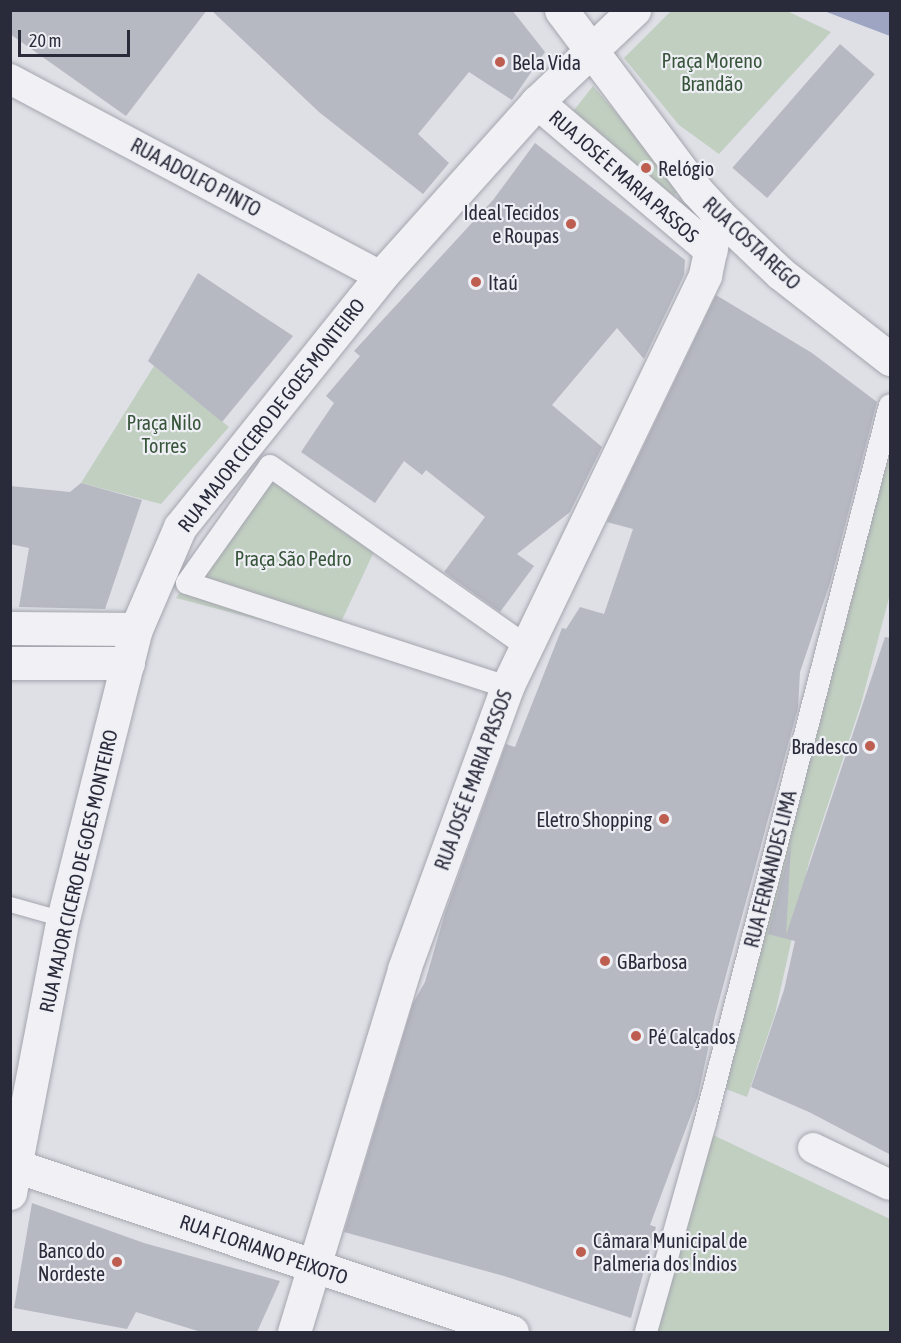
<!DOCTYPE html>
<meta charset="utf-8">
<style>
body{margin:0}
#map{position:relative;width:901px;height:1343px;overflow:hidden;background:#dfdfe6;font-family:"Asap Condensed",sans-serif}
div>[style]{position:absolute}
.green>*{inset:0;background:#c1cfc1}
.water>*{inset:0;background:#9da5c2}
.building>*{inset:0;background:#b6b8c2;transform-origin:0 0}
.roads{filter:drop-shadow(0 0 2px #a5a5af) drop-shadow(0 0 2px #a5a5af)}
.service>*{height:15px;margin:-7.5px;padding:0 7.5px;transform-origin:7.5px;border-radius:7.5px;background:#f1f1f5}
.pedestrian>*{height:22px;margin:-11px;padding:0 11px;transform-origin:11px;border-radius:11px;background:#f1f1f5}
.minor>*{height:30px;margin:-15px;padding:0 15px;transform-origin:15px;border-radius:15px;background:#f1f1f5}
.tertiary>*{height:33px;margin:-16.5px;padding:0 16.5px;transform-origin:16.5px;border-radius:16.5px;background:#f1f1f5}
.dots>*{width:16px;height:16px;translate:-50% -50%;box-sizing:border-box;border:3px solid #eeeff4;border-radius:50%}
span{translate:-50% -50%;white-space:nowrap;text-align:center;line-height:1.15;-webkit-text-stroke:4.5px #eeeff4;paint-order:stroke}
.park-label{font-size:20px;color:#38553b}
.poi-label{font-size:20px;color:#292b3b}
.left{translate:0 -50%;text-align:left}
.right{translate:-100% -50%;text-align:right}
.street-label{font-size:20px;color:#292b3b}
.frame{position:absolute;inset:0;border:12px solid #292b3b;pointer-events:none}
.scale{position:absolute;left:18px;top:30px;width:112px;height:27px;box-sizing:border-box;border:3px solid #292b3b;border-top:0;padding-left:8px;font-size:18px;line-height:21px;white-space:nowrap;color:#292b3b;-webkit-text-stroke:4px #eeeff4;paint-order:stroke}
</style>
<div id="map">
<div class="green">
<div style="clip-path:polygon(671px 11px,787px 11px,831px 32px,719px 154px,679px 125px,624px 58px)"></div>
<div style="clip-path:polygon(593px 86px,681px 188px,666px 204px,568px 118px)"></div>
<div style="clip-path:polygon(154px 366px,229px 427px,161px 504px,81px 483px)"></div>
<div style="clip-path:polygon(890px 417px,890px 594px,861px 704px,809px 862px,775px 1014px,747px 1097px,718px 1086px)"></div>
<div style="clip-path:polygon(277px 457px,379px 541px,333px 639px,176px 598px)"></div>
<div style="clip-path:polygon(709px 1133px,890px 1219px,890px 1332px,655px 1332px)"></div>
</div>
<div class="water">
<div style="clip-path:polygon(823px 11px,890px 11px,890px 36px,824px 11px)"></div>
</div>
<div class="building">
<div style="clip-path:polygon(10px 10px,207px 10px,126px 116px,10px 34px)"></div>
<div style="clip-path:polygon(211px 10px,512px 10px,545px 52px,512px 100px,469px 72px,418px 134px,449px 163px,423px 194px,319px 112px)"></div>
<div style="left:840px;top:44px;width:46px;height:164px;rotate:41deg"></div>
<div style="clip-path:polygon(535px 143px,685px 260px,684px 275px,644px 359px,617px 328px,552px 405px,602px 447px,570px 512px,517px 554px,534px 566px,500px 612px,444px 572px,485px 517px,426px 470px,422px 475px,404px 461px,375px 503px,301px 452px,334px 403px,326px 396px,360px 356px,354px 351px,493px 200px)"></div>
<div style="clip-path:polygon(198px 273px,293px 336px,222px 422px,148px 361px)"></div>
<div style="clip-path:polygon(716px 295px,812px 353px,877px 402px,830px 583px,800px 672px,798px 708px,715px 1016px,698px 1096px,650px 1225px,656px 1227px,631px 1318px,504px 1276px,344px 1232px,413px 1003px,425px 982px,445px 913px,506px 744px,515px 747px,562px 628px,566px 629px,580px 607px,604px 614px,633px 529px,607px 522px)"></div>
<div style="clip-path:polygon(81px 483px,142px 500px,105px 609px,19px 607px,29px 548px,10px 544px,10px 486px,70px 492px)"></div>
<div style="clip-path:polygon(885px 637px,891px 638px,891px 1155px,809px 1112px,751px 1087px,784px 990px,795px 941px,768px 934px,791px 844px,786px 935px)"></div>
<div style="clip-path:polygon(32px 1203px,144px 1243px,280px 1281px,257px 1332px,201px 1332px,136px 1312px,127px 1329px,14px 1308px)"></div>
</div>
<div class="roads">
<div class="service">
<div style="left:10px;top:904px;width:55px;rotate:15.8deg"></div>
</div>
<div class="pedestrian">
<div style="left:507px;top:687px;width:336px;rotate:-162deg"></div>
<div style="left:187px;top:583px;width:143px;rotate:-54.6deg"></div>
<div style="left:270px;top:466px;width:313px;rotate:35.1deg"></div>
<div style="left:646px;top:1332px;width:217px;rotate:-74.2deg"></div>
<div style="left:705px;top:1123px;width:741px;rotate:-75.55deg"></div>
</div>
<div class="minor">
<div style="left:10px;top:79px;width:420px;rotate:28deg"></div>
<div style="left:813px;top:1148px;width:85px;rotate:25.7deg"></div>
</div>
<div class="tertiary">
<div style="left:561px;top:10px;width:225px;rotate:53.1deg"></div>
<div style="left:696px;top:190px;width:33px;rotate:47deg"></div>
<div style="left:718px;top:214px;width:86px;rotate:43.6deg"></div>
<div style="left:780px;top:273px;width:140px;rotate:38deg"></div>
<div style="left:537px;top:102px;width:228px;rotate:40.4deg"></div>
<div style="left:10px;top:628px;width:126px;rotate:0.5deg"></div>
<div style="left:10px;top:663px;width:118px"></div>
<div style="left:16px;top:1166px;width:523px;rotate:18.5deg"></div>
<div style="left:10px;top:1193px;width:279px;rotate:-79.1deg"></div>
<div style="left:63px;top:919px;width:299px;rotate:-75.9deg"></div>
<div style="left:136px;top:629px;width:111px;rotate:-66.7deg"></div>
<div style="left:180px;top:527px;width:322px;rotate:-51.3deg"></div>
<div style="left:381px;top:276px;width:234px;rotate:-48.1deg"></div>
<div style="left:537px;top:102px;width:134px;rotate:-43.5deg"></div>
<div style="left:294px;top:1332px;width:379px;rotate:-73.1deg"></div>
<div style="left:404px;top:969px;width:300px;rotate:-69.9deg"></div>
<div style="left:507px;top:687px;width:457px;rotate:-64.3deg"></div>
<div style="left:705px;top:275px;width:62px;rotate:-78deg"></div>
</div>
</div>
<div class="dots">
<div style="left:500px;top:62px;background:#bd5e51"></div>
<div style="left:646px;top:168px;background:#bd5e51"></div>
<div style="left:571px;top:224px;background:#bd5e51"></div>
<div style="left:476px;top:282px;background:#bd5e51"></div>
<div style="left:870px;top:746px;background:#bd5e51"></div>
<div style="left:664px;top:819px;background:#bd5e51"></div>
<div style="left:605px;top:961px;background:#bd5e51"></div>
<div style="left:636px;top:1036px;background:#bd5e51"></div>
<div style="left:581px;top:1252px;background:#bd5e51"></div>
<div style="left:117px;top:1262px;background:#bd5e51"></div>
</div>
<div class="park-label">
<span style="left:712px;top:72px">Praça Moreno<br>Brandão</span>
<span style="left:164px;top:434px">Praça Nilo<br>Torres</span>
<span style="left:293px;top:558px">Praça São Pedro</span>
</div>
<div class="poi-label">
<span class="left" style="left:512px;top:62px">Bela Vida</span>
<span class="left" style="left:658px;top:168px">Relógio</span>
<span class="right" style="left:559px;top:224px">Ideal Tecidos<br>e Roupas</span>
<span class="left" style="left:488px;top:282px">Itaú</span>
<span class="right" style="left:858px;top:746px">Bradesco</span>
<span class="right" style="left:652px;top:819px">Eletro Shopping</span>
<span class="left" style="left:617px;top:961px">GBarbosa</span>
<span class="left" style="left:648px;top:1036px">Pé Calçados</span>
<span class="left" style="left:593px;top:1252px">Câmara Municipal de<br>Palmeria dos Índios</span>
<span class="right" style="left:105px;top:1262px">Banco do<br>Nordeste</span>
</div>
<div class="street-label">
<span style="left:624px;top:176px;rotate:41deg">RUA JOSÉ E MARIA PASSOS</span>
<span style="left:196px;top:177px;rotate:28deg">RUA ADOLFO PINTO</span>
<span style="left:752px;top:243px;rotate:43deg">RUA COSTA REGO</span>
<span style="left:271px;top:415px;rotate:-52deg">RUA MAJOR CICERO DE GOES MONTEIRO</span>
<span style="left:473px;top:780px;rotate:-70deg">RUA JOSÉ E MARIA PASSOS</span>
<span style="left:770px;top:869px;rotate:-76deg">RUA FERNANDES LIMA</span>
<span style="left:78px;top:871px;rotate:-77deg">RUA MAJOR CICERO DE GOES MONTEIRO</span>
<span style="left:264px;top:1249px;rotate:19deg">RUA FLORIANO PEIXOTO</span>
</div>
<div class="frame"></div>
<div class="scale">20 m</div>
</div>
